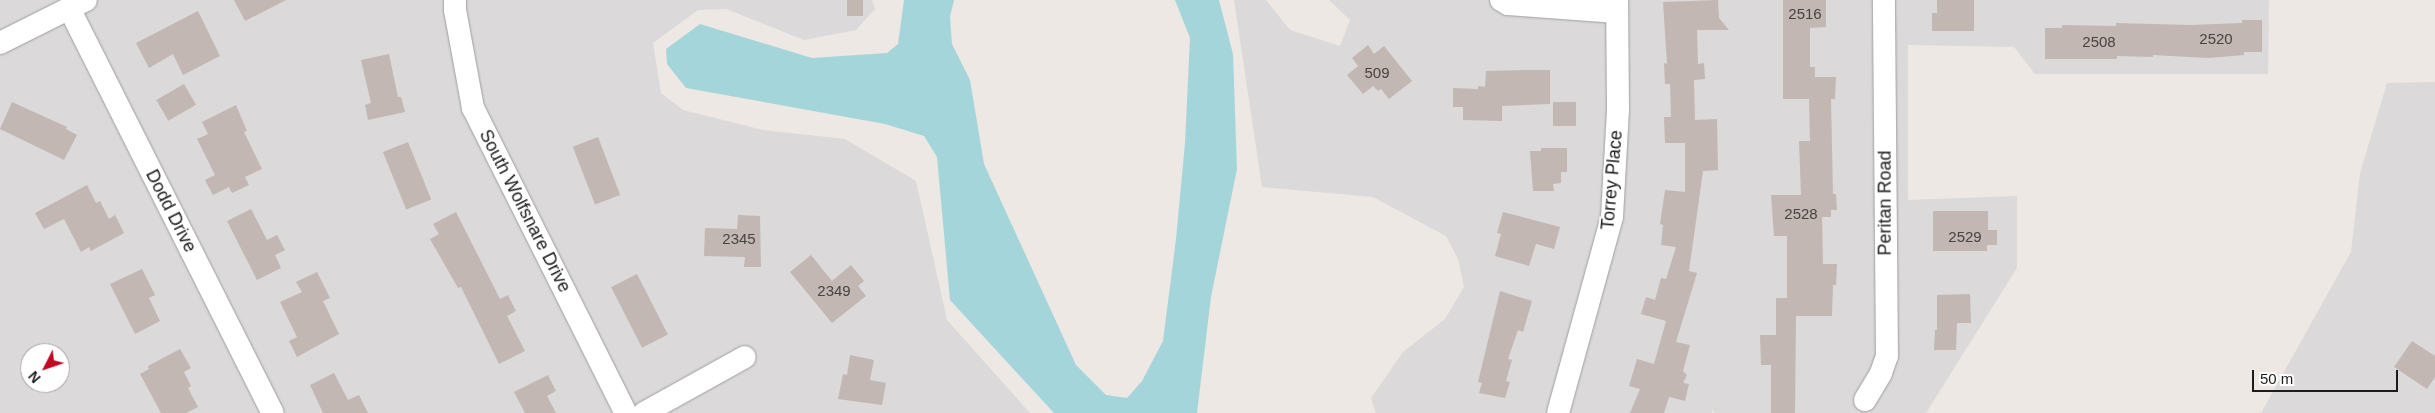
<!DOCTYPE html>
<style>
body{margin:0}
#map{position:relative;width:2435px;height:413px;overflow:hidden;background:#ede8e3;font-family:Arial,sans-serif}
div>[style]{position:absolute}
.residential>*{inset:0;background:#dbd9da}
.water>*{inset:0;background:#a4d5da}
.building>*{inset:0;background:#c2b7b2;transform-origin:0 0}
.roads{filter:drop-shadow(0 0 1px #a0a0a0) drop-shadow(0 0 1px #a0a0a0)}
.minor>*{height:22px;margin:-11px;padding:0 11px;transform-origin:11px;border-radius:11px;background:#fff}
span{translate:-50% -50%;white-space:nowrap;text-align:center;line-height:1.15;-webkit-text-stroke:4px #fff;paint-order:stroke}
.number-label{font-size:15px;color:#464342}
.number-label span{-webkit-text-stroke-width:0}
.street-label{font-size:18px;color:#1c1c1c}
.north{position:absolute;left:20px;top:343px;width:50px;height:50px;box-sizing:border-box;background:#fff;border:1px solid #a4a4a4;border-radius:50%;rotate:229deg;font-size:14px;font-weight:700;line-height:20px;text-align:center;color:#1c1c1c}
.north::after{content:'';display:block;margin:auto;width:18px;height:22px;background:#c10821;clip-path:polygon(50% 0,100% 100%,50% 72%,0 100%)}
.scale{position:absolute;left:2252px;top:370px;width:146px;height:22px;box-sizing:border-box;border:2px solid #1c1c1c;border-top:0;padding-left:6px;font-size:15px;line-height:18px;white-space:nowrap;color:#1c1c1c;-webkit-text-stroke:4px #fff;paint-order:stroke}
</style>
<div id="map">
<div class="residential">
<div style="clip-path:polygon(evenodd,0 0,872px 0,875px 9px,856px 30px,804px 40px,726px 9px,698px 10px,653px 43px,661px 93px,683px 110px,763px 130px,845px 139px,916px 181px,947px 320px,1030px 413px,0 413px,0 0,30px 353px,60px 353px,60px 383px,30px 383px,30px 353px)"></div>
<div style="clip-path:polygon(1234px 0,1266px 0,1290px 30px,1340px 46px,1350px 20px,1329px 0,2269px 0,2268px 74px,2035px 74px,2014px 47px,1908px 45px,1908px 200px,2017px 196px,2017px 268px,1926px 413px,1714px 413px,1713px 408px,1712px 413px,1376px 413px,1371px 398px,1403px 352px,1445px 319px,1464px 287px,1458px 259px,1446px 236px,1373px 197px,1262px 187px)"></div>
<div style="clip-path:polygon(2435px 82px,2435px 413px,2261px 413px,2351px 252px,2360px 173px,2387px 83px)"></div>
</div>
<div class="water">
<div style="clip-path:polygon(904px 0,954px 0,950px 17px,952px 44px,970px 80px,984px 164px,1076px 365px,1106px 395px,1127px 398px,1142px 381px,1163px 341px,1176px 239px,1185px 143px,1190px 38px,1175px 0,1219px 0,1233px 54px,1237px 169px,1211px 297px,1197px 413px,1054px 413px,950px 300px,937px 157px,924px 136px,885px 124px,686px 88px,667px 64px,666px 49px,700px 24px,812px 58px,887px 53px,898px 44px)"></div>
</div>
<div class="building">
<div style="clip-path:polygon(234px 0,286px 0,245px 21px)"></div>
<div style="left:847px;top:0;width:16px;height:16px"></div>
<div style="clip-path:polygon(1718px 0,1719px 18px,1729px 30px,1697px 30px,1698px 64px,1704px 63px,1705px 79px,1694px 80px,1695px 120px,1717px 119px,1718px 170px,1703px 171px,1689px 271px,1697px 273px,1676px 342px,1690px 345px,1683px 371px,1687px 375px,1683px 383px,1689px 384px,1685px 401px,1669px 397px,1664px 413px,1630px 413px,1640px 389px,1629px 386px,1637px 359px,1654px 364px,1666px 321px,1641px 314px,1646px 297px,1655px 300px,1661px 278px,1666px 279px,1676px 247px,1661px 245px,1663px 225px,1660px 224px,1665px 190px,1685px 192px,1685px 143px,1665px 143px,1664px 117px,1671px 117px,1670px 84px,1665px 84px,1664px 63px,1667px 64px,1663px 2px)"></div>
<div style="clip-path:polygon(1783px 0,1826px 0,1826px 27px,1810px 28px,1810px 67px,1815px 67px,1815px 77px,1836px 77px,1835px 99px,1831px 99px,1833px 194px,1836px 194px,1837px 210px,1831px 210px,1831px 217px,1822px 217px,1823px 264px,1837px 264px,1836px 285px,1833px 285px,1832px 316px,1796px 316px,1795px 413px,1771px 413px,1771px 365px,1761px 365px,1760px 335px,1776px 335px,1776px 298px,1787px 298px,1787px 236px,1774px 236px,1771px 195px,1801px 195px,1799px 141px,1810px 141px,1809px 99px,1783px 99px)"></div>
<div style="clip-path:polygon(1937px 0,1974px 0,1974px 31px,1932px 31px,1932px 13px,1937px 13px)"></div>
<div style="clip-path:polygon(198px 11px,220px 56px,183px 75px,173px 54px,149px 68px,136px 43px)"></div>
<div style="clip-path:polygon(2242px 20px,2262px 20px,2262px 52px,2244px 52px,2244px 55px,2208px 58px,2153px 55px,2153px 57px,2117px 56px,2117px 59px,2045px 59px,2045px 28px,2062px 28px,2062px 25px,2116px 26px,2116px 23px,2190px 25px,2242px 23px)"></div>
<div style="clip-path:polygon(1368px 45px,1374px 54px,1384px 46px,1412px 81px,1389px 99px,1381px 89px,1378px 91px,1373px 86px,1363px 94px,1347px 75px,1358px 66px,1352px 58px)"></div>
<div style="clip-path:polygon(389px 54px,398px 97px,401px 97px,405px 112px,368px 120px,365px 105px,371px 103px,361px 60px)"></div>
<div style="clip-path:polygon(1525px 70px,1550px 70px,1550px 104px,1502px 106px,1502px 121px,1463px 120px,1463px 107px,1453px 107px,1453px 88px,1478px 89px,1478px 86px,1485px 87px,1486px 71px)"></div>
<div style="left:184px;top:84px;width:24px;height:32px;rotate:60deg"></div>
<div style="clip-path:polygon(12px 102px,67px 127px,66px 129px,77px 135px,64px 160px,0 129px)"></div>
<div style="left:1576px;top:102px;width:24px;height:23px;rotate:90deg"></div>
<div style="clip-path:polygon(236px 105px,247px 131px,244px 132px,262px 169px,245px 177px,249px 185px,232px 193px,229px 187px,213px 195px,205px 180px,215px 175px,197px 139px,208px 134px,202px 122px)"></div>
<div style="left:598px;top:137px;width:62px;height:27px;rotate:69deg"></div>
<div style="left:408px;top:142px;width:62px;height:27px;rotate:68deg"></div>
<div style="clip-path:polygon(1541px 148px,1567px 148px,1567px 172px,1561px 172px,1561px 183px,1553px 184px,1554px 191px,1533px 191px,1530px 151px,1541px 151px)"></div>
<div style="clip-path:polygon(87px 185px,96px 203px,100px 201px,109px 219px,115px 215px,124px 233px,91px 251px,89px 247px,81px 252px,64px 219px,44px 229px,35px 213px)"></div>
<div style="clip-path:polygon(251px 209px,267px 240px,277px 235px,285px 250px,275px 255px,281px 268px,257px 280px,227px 221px)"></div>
<div style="clip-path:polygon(1933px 211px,1988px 211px,1988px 230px,1997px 230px,1997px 245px,1987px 245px,1987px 251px,1933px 251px)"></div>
<div style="clip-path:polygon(456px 212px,500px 299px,508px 295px,516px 311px,507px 316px,525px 351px,499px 364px,461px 287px,458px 288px,430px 239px,439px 234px,433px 224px)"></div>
<div style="clip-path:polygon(1503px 212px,1560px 227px,1554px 249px,1536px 244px,1529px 266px,1495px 256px,1501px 234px,1497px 233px)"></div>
<div style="clip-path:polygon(738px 215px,760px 216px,761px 267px,744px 267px,745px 257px,704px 256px,705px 228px,737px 229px)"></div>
<div style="clip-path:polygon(811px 255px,832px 281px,851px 265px,864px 281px,858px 286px,866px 296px,832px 323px,790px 272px)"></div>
<div style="clip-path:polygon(142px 269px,155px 295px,149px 298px,160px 321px,135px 334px,110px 284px)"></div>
<div style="clip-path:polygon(317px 272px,330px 298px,323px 301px,339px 334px,297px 357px,289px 341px,297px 337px,280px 302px,302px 292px,296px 282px)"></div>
<div style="left:637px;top:274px;width:68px;height:29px;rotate:63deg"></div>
<div style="clip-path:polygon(1500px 291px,1532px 301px,1523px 332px,1518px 330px,1508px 359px,1512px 360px,1506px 381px,1510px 382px,1505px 398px,1479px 393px,1482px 383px,1478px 382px)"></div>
<div style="clip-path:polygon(1970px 294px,1971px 323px,1957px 323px,1956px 350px,1934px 350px,1935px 330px,1937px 330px,1937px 295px)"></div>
<div style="clip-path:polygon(2412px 341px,2435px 356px,2435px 377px,2427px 389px,2394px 367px)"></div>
<div style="clip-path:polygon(180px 349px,191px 368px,184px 372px,191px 386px,188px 388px,198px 407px,186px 413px,161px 413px,140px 374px,149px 369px,148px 366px)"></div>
<div style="clip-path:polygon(850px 355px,874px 360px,870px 380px,886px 383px,882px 405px,838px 399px,843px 374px,847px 375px)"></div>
<div style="clip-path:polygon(334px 373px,348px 400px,359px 395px,368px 413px,323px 413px,310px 385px)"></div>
<div style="clip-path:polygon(548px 375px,556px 391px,547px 396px,556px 413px,525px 413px,514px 392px)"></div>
</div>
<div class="roads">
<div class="minor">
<div style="left:455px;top:0;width:10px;rotate:90deg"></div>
<div style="left:455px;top:10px;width:100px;rotate:79.6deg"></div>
<div style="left:473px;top:108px;width:341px;rotate:63.4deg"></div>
<div style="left:1501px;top:0;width:8px;rotate:30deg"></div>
<div style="left:1508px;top:4px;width:109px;rotate:4.2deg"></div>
<div style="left:69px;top:8px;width:453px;rotate:63.3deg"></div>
<div style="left:0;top:43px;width:96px;rotate:-26.6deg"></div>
<div style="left:1865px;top:400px;width:31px;rotate:-59deg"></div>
<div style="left:1881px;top:373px;width:18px;rotate:-71deg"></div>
<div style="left:1887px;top:356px;width:356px;rotate:-90.5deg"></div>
<div style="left:644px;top:413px;width:115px;rotate:-29deg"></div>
<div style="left:1558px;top:413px;width:203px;rotate:-74.6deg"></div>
<div style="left:1612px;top:217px;width:108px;rotate:-86.8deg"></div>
<div style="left:1618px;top:109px;width:109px;rotate:-90.5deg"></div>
</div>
</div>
<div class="number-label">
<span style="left:1805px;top:14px">2516</span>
<span style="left:2216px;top:39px">2520</span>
<span style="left:2099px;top:42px">2508</span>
<span style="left:1377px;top:73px">509</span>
<span style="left:1801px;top:214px">2528</span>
<span style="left:1965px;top:237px">2529</span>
<span style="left:739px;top:239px">2345</span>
<span style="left:834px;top:291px">2349</span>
</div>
<div class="street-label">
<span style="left:1612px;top:180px;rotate:-85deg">Torrey Place</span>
<span style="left:1885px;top:203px;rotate:-90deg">Peritan Road</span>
<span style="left:171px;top:211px;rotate:63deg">Dodd Drive</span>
<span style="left:525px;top:211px;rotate:63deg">South Wolfsnare Drive</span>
</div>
<div class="north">N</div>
<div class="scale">50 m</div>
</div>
